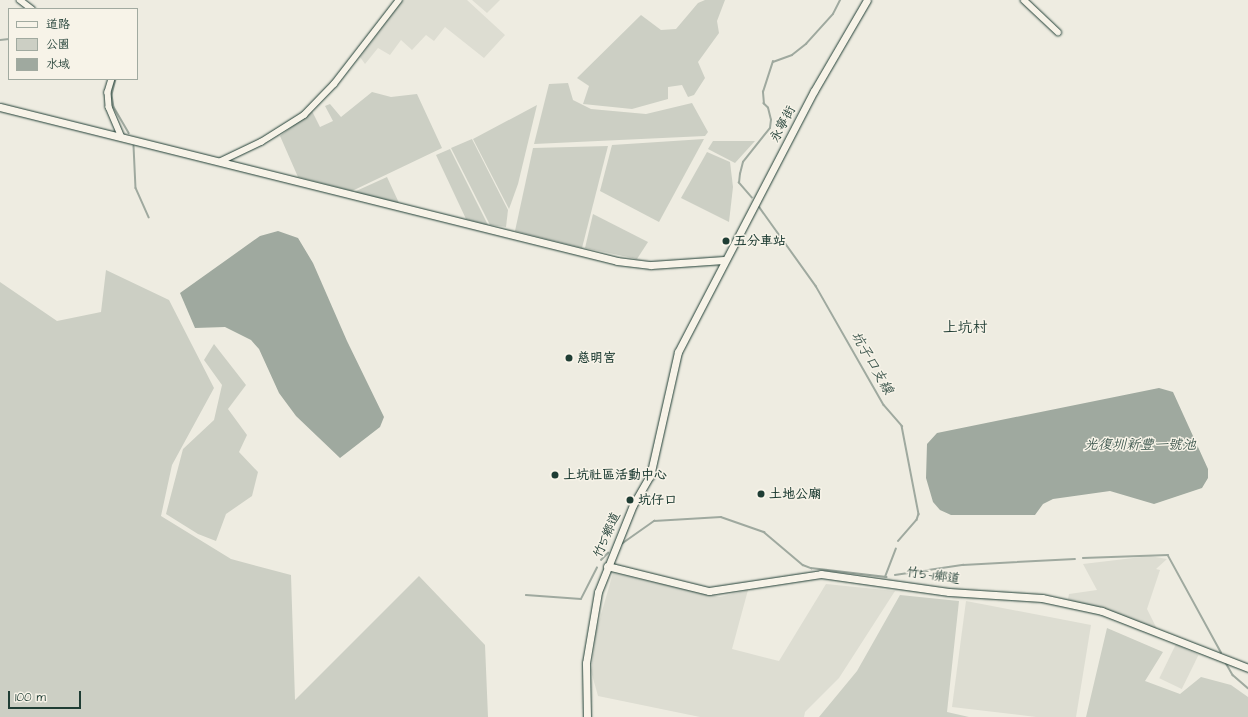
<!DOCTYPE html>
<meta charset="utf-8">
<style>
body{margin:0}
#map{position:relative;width:1248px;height:717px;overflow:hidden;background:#eeece1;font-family:"Architects Daughter","LXGW WenKai TC",sans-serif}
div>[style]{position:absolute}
.built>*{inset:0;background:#ddddd2;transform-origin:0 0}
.green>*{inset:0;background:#cccfc4}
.water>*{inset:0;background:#9fa99f}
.stream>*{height:1.5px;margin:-0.75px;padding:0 0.75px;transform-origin:0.75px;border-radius:0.75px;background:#9fa99f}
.roads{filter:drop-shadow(0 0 1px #1f3d34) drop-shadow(0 0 1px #1f3d34)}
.minor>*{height:5.5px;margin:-2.75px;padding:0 2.75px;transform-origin:2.75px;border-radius:2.75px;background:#f7f3e8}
.tertiary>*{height:7px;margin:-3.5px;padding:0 3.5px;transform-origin:3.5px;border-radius:3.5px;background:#f7f3e8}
.dots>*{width:11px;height:11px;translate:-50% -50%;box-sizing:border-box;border:2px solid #f7f3e8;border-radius:50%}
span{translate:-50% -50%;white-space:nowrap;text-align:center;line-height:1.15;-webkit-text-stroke:3px #f7f3e8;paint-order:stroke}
.street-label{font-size:13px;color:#1f3d34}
.poi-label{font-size:13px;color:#1f3d34;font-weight:700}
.left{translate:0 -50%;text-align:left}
.water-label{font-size:14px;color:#3f584f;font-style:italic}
.quarter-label{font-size:15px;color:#1f3d34}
.legend{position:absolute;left:8px;top:8px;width:130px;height:72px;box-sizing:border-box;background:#f7f3e8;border:1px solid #a1aaa0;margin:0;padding:5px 7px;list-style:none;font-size:12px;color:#1f3d34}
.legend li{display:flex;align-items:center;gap:8px;height:20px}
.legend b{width:20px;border:1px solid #a1aaa0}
.scale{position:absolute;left:8px;top:691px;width:73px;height:18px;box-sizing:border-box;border:2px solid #1f3d34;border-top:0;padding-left:5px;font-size:12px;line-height:14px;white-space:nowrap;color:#1f3d34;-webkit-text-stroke:3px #f7f3e8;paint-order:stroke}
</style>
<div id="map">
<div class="built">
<div style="clip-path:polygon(403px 0,467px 0,505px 35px,484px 58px,445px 27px,434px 41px,426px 35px,412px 50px,401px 40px,390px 55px,378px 48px,365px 64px,360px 57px)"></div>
<div style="clip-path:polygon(472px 0,500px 0,487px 13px)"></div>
<div style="clip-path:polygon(1150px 556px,1167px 559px,1156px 569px,1160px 570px,1147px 609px,1157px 629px,1068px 599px,1069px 594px,1097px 590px,1083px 564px)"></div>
<div style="clip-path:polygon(613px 573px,720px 597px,748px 590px,732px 649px,779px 661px,826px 584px,895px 591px,839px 678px,805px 712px,804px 717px,700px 717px,598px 696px,591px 671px,596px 632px)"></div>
<div style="clip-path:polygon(966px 601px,1091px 625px,1076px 717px,1036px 717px,952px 707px)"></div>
<div style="left:1176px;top:644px;width:25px;height:38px;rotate:26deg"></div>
</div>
<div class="green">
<div style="clip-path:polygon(705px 0,725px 0,717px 21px,719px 33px,698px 62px,705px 78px,694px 95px,688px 97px,682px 85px,668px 87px,668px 99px,632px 109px,583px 104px,589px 86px,577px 78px,641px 15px,661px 30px,676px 29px,698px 3px)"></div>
<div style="clip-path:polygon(568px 83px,573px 100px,591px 109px,646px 114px,692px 103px,708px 132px,705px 136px,534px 144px,549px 84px)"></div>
<div style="clip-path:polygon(372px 92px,391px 97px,417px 94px,442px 148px,352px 191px,298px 177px,280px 136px,312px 111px,320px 127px,333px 121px,325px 106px,330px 104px,341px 117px)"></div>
<div style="clip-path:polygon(537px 105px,518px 184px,509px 209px,473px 139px)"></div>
<div style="clip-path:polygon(472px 139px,508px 210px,506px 227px,490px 225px,451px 148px)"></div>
<div style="clip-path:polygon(704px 139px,659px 222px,600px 191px,612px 145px)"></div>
<div style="clip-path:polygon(713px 141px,755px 141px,735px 163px,708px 149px)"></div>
<div style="clip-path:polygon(608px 146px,582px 248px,515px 231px,533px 148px)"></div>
<div style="clip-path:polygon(450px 149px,488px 225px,466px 219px,436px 155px)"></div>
<div style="clip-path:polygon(707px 152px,730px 162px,733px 187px,729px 222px,681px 198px)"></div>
<div style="clip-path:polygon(387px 177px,399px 203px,354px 192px)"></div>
<div style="clip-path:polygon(593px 214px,648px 242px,637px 259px,585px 248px)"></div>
<div style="clip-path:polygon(106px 270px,169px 300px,214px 388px,172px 465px,161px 516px,231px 559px,291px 575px,295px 700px,419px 576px,485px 645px,488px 717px,0 717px,0 282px,57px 321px,101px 312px)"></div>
<div style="clip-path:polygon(214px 344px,246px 385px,228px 409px,247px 435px,239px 452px,258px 472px,252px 496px,226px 514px,216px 541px,198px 534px,166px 514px,183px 449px,214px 420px,222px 385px,204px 360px)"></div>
<div style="clip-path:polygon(900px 595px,959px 601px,947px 712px,969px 717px,819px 717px,857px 671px)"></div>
<div style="clip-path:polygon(1107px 628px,1163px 652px,1145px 681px,1180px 694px,1201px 677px,1231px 685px,1248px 697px,1248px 717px,1086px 717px)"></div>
</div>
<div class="water">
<div style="clip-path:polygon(278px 231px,298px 238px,313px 263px,347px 341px,384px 417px,380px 427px,340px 458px,296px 416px,279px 393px,259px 349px,251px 340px,225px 327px,195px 328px,180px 293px,260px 236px)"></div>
<div style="clip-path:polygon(1159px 388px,1173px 392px,1208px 469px,1208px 478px,1202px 488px,1154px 504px,1110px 491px,1053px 499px,1043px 504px,1035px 515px,951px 515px,940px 510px,933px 502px,926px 478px,927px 444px,937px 433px)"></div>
</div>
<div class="stream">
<div style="left:0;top:40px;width:9px;rotate:-6deg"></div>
<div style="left:116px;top:79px;width:16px;rotate:104deg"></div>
<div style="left:112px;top:95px;width:12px;rotate:81deg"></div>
<div style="left:114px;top:107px;width:30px;rotate:60deg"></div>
<div style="left:134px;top:146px;width:42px;rotate:87.3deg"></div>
<div style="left:136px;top:188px;width:32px;rotate:66deg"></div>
<div style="left:752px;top:198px;width:20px;rotate:-131deg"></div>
<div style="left:739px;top:183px;width:9px;rotate:-84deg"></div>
<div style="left:740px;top:174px;width:12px;rotate:-76deg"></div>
<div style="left:743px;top:162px;width:43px;rotate:-51.5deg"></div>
<div style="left:770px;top:128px;width:8px;rotate:-83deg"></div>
<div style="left:771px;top:120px;width:12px;rotate:-104deg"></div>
<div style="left:768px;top:108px;width:6px;rotate:-135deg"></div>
<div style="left:764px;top:104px;width:12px;rotate:-95deg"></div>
<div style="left:763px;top:92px;width:32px;rotate:-72deg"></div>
<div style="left:773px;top:62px;width:20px;rotate:-20deg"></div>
<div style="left:792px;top:55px;width:18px;rotate:-38deg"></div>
<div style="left:806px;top:44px;width:40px;rotate:-48deg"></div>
<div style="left:833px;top:14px;width:16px;rotate:-63deg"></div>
<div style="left:758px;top:205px;width:100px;rotate:54.4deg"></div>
<div style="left:816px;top:286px;width:137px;rotate:60.3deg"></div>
<div style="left:884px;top:405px;width:28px;rotate:49deg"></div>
<div style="left:902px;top:426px;width:90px;rotate:79.1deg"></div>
<div style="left:919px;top:514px;width:6px;rotate:108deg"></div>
<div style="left:917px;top:520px;width:28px;rotate:131deg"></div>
<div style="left:620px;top:545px;width:42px;rotate:-35.2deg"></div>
<div style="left:654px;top:521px;width:67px;rotate:-3.4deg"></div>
<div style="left:721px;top:517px;width:46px;rotate:19.2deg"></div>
<div style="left:764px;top:532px;width:51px;rotate:40.2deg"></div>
<div style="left:803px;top:565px;width:9px;rotate:21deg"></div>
<div style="left:811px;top:568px;width:76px;rotate:6.8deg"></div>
<div style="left:1083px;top:558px;width:85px;rotate:-2deg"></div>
<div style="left:1168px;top:555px;width:111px;rotate:61.3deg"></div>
<div style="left:601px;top:560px;width:10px;rotate:-45deg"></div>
<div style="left:895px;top:575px;width:69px;rotate:-8.4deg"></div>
<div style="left:963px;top:565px;width:112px;rotate:-3.1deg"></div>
<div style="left:885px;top:577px;width:30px;rotate:-69deg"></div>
<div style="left:526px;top:595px;width:55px;rotate:4.2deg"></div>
<div style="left:581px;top:599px;width:35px;rotate:-63deg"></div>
<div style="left:1226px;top:663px;width:14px;rotate:60deg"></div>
<div style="left:1233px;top:675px;width:20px;rotate:41deg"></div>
</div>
<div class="roads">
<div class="minor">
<div style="left:20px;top:0;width:15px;rotate:37deg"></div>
<div style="left:1024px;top:0;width:47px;rotate:43.3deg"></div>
<div style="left:112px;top:79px;width:14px;rotate:107deg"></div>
<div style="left:108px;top:92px;width:15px;rotate:86deg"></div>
<div style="left:109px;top:107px;width:33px;rotate:67deg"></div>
<div style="left:219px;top:162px;width:47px;rotate:-25.5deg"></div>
<div style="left:261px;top:142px;width:51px;rotate:-32.1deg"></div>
<div style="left:304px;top:115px;width:43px;rotate:-45.9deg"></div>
<div style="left:334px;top:84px;width:106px;rotate:-52.3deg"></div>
</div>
<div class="tertiary">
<div style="left:0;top:107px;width:636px;rotate:14.01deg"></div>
<div style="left:617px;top:261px;width:34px;rotate:7deg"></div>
<div style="left:651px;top:265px;width:73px;rotate:-3.9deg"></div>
<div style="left:607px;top:566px;width:105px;rotate:13.8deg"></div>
<div style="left:709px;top:591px;width:113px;rotate:-8.6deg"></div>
<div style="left:821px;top:574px;width:129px;rotate:8deg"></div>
<div style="left:949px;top:592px;width:93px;rotate:3.7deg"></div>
<div style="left:1042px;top:598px;width:61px;rotate:12.2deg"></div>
<div style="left:1102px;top:611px;width:157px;rotate:21.3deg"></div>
<div style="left:587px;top:717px;width:54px;rotate:-91.1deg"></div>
<div style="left:586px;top:663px;width:72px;rotate:-80.4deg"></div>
<div style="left:598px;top:592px;width:94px;rotate:-68.1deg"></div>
<div style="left:633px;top:505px;width:34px;rotate:-60deg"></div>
<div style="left:650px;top:476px;width:127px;rotate:-77.3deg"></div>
<div style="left:678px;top:352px;width:294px;rotate:-62.5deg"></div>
<div style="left:814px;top:91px;width:105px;rotate:-59.8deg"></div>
</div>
</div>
<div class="dots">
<div style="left:726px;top:241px;background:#1f3d34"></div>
<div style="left:569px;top:358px;background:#1f3d34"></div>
<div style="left:555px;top:475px;background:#1f3d34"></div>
<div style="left:761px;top:494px;background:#1f3d34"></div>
<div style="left:630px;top:500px;background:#1f3d34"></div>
</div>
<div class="street-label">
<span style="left:783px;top:124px;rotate:-62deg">永寧街</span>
<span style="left:607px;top:535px;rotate:-66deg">竹5鄉道</span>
<span style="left:933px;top:576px;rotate:8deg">竹5-1鄉道</span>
</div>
<div class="poi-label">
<span class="left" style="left:734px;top:241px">五分車站</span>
<span class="left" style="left:577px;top:358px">慈明宮</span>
<span class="left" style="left:563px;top:475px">上坑社區活動中心</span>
<span class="left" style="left:769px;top:494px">土地公廟</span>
<span class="left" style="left:638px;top:500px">坑仔口</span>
</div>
<div class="water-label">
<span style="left:872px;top:363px;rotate:60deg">坑子口支線</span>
<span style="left:1140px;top:445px">光復圳新豐一號池</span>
</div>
<div class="quarter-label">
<span style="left:965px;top:328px">上坑村</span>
</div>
<ul class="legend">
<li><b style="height:5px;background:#f7f3e8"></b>道路</li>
<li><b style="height:11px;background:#cccfc4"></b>公園</li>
<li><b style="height:11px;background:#9fa99f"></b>水域</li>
</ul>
<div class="scale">100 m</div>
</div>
